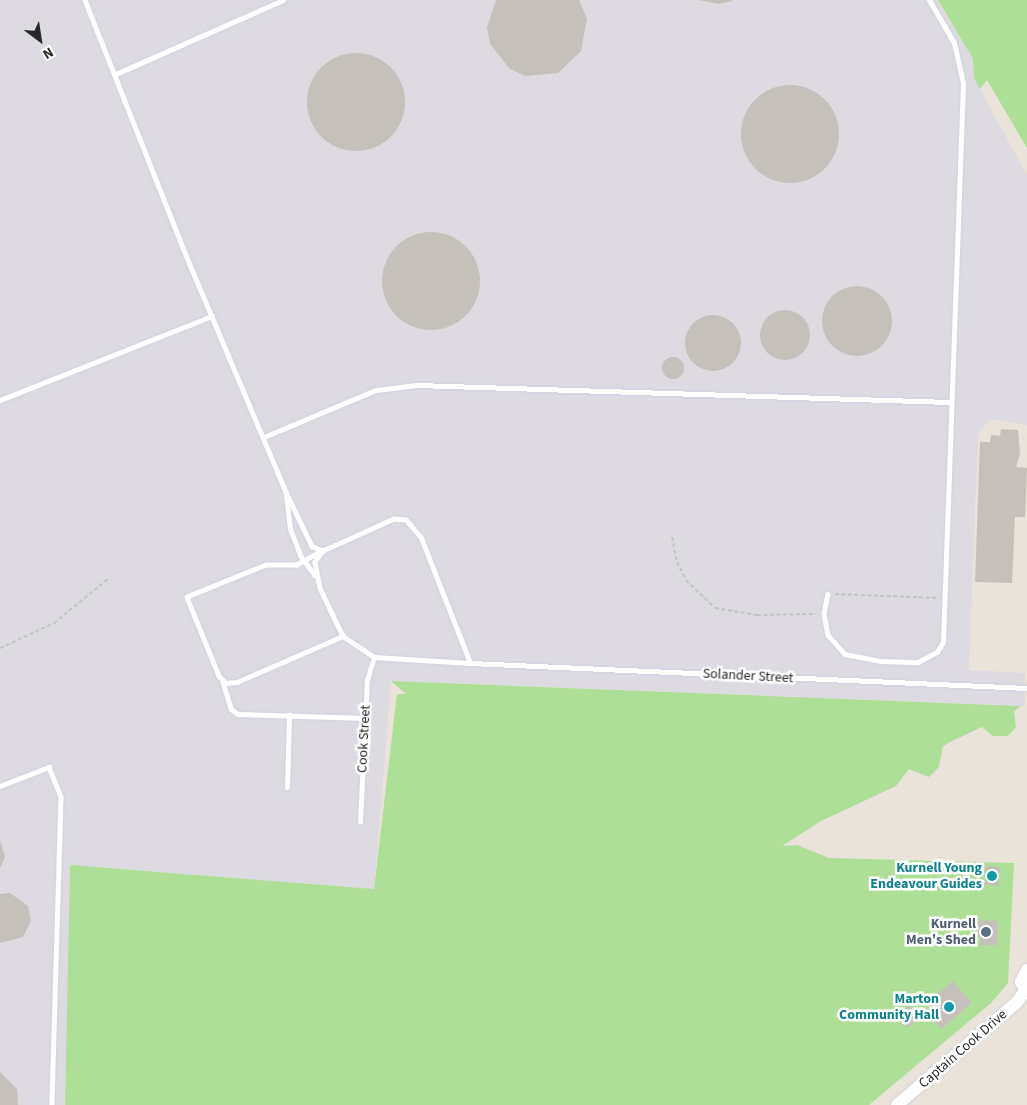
<!DOCTYPE html>
<style>
body{margin:0}
#map{position:relative;width:1027px;height:1105px;overflow:hidden;background:#eae3d9;font-family:"Source Sans 3",sans-serif}
div>[style]{position:absolute}
.industrial>*{inset:0;background:#dddae2}
.green>*{inset:0;background:#aedf97}
.building>*{inset:0;background:#c5c0b9;transform-origin:0 0}
.round{border-radius:50%}
.path>*{height:2px;margin-top:-1px;transform-origin:0;background:repeating-linear-gradient(90deg,#c3c3c3 0 4px,transparent 0 6.5px)}
.roads{filter:drop-shadow(0 0 1px #cfd2e1) drop-shadow(0 0 1px #cfd2e1)}
.lane>*{height:4.5px;margin:-2.25px;padding:0 2.25px;transform-origin:2.25px;border-radius:2.25px;background:#fff}
.secondary>*{height:12px;margin:-6px;padding:0 6px;transform-origin:6px;border-radius:6px;background:#fff}
.dots>*{width:14px;height:14px;translate:-50% -50%;box-sizing:border-box;border:2px solid #fff;border-radius:50%}
span{translate:-50% -50%;white-space:nowrap;text-align:center;line-height:1.15;-webkit-text-stroke:5px #fff;paint-order:stroke}
.street-label{font-size:14px;color:#282828}
.culture-label{font-size:14px;color:#0d838f;font-weight:700}
.right{translate:-100% -50%;text-align:right}
.service-label{font-size:14px;color:#4e5e75;font-weight:700}
.north{position:absolute;left:15px;top:15px;width:50px;height:50px;-webkit-text-stroke:4px #fff;paint-order:stroke;rotate:149deg;font-size:14px;font-weight:700;line-height:20px;text-align:center;color:#282828}
.north::after{content:'';display:block;margin:auto;width:18px;height:22px;background:#282828;clip-path:polygon(50% 0,100% 100%,50% 72%,0 100%)}
</style>
<div id="map">
<div class="industrial">
<div style="clip-path:polygon(0 0,937px 0,973px 59px,974px 78px,1027px 175px,1027px 425px,990px 419px,978px 433px,969px 670px,1025px 673px,1025px 706px,391px 681px,374px 889px,70px 865px,65px 1105px,0 1105px)"></div>
</div>
<div class="green">
<div style="clip-path:polygon(938px 0,1027px 0,1027px 148px,987px 80px,980px 89px,974px 78px,973px 59px)"></div>
<div style="clip-path:polygon(391px 681px,1021px 706px,1014px 711px,1016px 727px,1008px 736px,993px 736px,982px 727px,950px 742px,943px 746px,939px 767px,929px 777px,909px 769px,896px 786px,821px 821px,782px 846px,797px 845px,829px 858px,1014px 863px,1008px 983px,991px 1003px,869px 1105px,65px 1105px,70px 865px,374px 889px,397px 694px,406px 694px)"></div>
</div>
<div class="building">
<div style="clip-path:polygon(496px 0,579px 0,587px 19px,581px 51px,558px 73px,525px 76px,510px 69px,490px 44px,487px 28px)"></div>
<div style="clip-path:polygon(698px 0,732px 0,732px 1px,719px 4px)"></div>
<div class="round" style="left:307px;top:53px;width:98px;height:98px"></div>
<div class="round" style="left:741px;top:85px;width:98px;height:98px"></div>
<div class="round" style="left:382px;top:232px;width:98px;height:98px"></div>
<div class="round" style="left:822px;top:286px;width:70px;height:70px"></div>
<div class="round" style="left:760px;top:310px;width:50px;height:50px"></div>
<div class="round" style="left:685px;top:315px;width:56px;height:56px"></div>
<div class="round" style="left:662px;top:357px;width:22px;height:22px"></div>
<div style="clip-path:polygon(1001px 429px,1018px 430px,1020px 454px,1016px 467px,1027px 468px,1025px 517px,1015px 517px,1012px 583px,975px 582px,980px 442px,990px 442px,991px 435px,1000px 436px)"></div>
<div style="clip-path:polygon(0 840px,5px 857px,0 868px)"></div>
<div style="left:986px;top:866px;width:14px;height:19px;rotate:4deg"></div>
<div style="clip-path:polygon(10px 893px,28px 906px,31px 921px,23px 937px,0 943px,0 894px)"></div>
<div style="clip-path:polygon(979px 920px,998px 921px,997px 945px,980px 945px,980px 936px,974px 936px)"></div>
<div style="clip-path:polygon(953px 981px,972px 1003px,941px 1029px,929px 1015px,934px 1010px,927px 1003px)"></div>
<div style="left:909px;top:1005px;width:18px;height:15px;rotate:56deg"></div>
<div style="clip-path:polygon(0 1072px,17px 1089px,18px 1105px,0 1105px)"></div>
</div>
<div class="path">
<div style="left:672px;top:537px;width:25px;rotate:79deg"></div>
<div style="left:677px;top:562px;width:20px;rotate:63deg"></div>
<div style="left:686px;top:580px;width:40px;rotate:44deg"></div>
<div style="left:715px;top:608px;width:43px;rotate:9.5deg"></div>
<div style="left:757px;top:615px;width:59px;rotate:-1deg"></div>
<div style="left:835px;top:594px;width:103px;rotate:2.2deg"></div>
<div style="left:0;top:648px;width:60px;rotate:-24.8deg"></div>
<div style="left:54px;top:623px;width:71px;rotate:-39.3deg"></div>
</div>
<div class="roads">
<div class="lane">
<div style="left:85px;top:0;width:267px;rotate:68.4deg"></div>
<div style="left:183px;top:248px;width:265px;rotate:67.1deg"></div>
<div style="left:286px;top:492px;width:60px;rotate:64.3deg"></div>
<div style="left:312px;top:546px;width:12px;rotate:24deg"></div>
<div style="left:116px;top:74px;width:183px;rotate:-23.9deg"></div>
<div style="left:0;top:400px;width:228px;rotate:-21.6deg"></div>
<div style="left:264px;top:437px;width:121px;rotate:-22.8deg"></div>
<div style="left:376px;top:390px;width:41px;rotate:-7deg"></div>
<div style="left:417px;top:385px;width:532px;rotate:1.83deg"></div>
<div style="left:286px;top:492px;width:38px;rotate:83deg"></div>
<div style="left:291px;top:530px;width:28px;rotate:69deg"></div>
<div style="left:301px;top:556px;width:24px;rotate:54deg"></div>
<div style="left:322px;top:551px;width:29px;rotate:151deg"></div>
<div style="left:297px;top:565px;width:31px;rotate:180deg"></div>
<div style="left:266px;top:565px;width:85px;rotate:157.9deg"></div>
<div style="left:187px;top:597px;width:85px;rotate:67.9deg"></div>
<div style="left:219px;top:676px;width:10px;rotate:45deg"></div>
<div style="left:226px;top:683px;width:11px;rotate:-5deg"></div>
<div style="left:237px;top:682px;width:116px;rotate:-23.5deg"></div>
<div style="left:828px;top:594px;width:19px;rotate:102deg"></div>
<div style="left:824px;top:613px;width:22px;rotate:80deg"></div>
<div style="left:828px;top:635px;width:25px;rotate:48deg"></div>
<div style="left:845px;top:654px;width:38px;rotate:11deg"></div>
<div style="left:882px;top:661px;width:36px;rotate:2deg"></div>
<div style="left:918px;top:662px;width:21px;rotate:-28deg"></div>
<div style="left:937px;top:652px;width:12px;rotate:-59deg"></div>
<div style="left:943px;top:642px;width:559px;rotate:-87.95deg"></div>
<div style="left:963px;top:83px;width:41px;rotate:-102.7deg"></div>
<div style="left:954px;top:43px;width:50px;rotate:-120.2deg"></div>
<div style="left:470px;top:663px;width:134px;rotate:-111.4deg"></div>
<div style="left:421px;top:538px;width:23px;rotate:-130deg"></div>
<div style="left:406px;top:520px;width:12px;rotate:-175deg"></div>
<div style="left:394px;top:519px;width:78px;rotate:155.7deg"></div>
<div style="left:323px;top:551px;width:14px;rotate:126deg"></div>
<div style="left:315px;top:562px;width:26px;rotate:79deg"></div>
<div style="left:320px;top:588px;width:53px;rotate:64.4deg"></div>
<div style="left:343px;top:636px;width:37px;rotate:34deg"></div>
<div style="left:374px;top:657px;width:96px;rotate:3.6deg"></div>
<div style="left:470px;top:663px;width:558px;rotate:2.57deg"></div>
<div style="left:223px;top:682px;width:28px;rotate:73deg"></div>
<div style="left:231px;top:709px;width:9px;rotate:36deg"></div>
<div style="left:238px;top:714px;width:127px;rotate:1.8deg"></div>
<div style="left:0;top:786px;width:53px;rotate:-21.2deg"></div>
<div style="left:49px;top:767px;width:32px;rotate:68deg"></div>
<div style="left:61px;top:797px;width:308px;rotate:91.7deg"></div>
<div style="left:287px;top:788px;width:73px;rotate:-88.4deg"></div>
<div style="left:360px;top:822px;width:142px;rotate:-87.2deg"></div>
<div style="left:367px;top:680px;width:24px;rotate:-73deg"></div>
</div>
<div class="secondary">
<div style="left:1027px;top:970px;width:13px;rotate:117deg"></div>
<div style="left:1021px;top:982px;width:12px;rotate:59deg"></div>
<div style="left:897px;top:1105px;width:158px;rotate:-40.6deg"></div>
<div style="left:1017px;top:1002px;width:14px;rotate:-54deg"></div>
</div>
</div>
<div class="dots">
<div style="left:992px;top:876px;background:#0f9aa8"></div>
<div style="left:986px;top:932px;background:#5c6f8a"></div>
<div style="left:949px;top:1007px;background:#0f9aa8"></div>
</div>
<div class="street-label">
<span style="left:748px;top:676px;rotate:3deg">Solander Street</span>
<span style="left:364px;top:739px;rotate:-87deg">Cook Street</span>
<span style="left:963px;top:1049px;rotate:-41deg">Captain Cook Drive</span>
</div>
<div class="culture-label">
<span class="right" style="left:982px;top:876px">Kurnell Young<br>Endeavour Guides</span>
<span class="right" style="left:939px;top:1007px">Marton<br>Community Hall</span>
</div>
<div class="service-label">
<span class="right" style="left:976px;top:932px">Kurnell<br>Men's Shed</span>
</div>
<div class="north">N</div>
</div>
